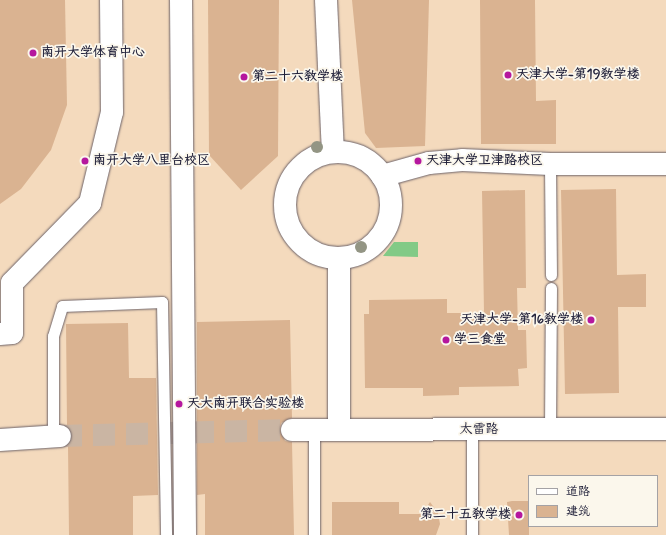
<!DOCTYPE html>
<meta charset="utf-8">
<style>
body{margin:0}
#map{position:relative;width:666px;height:535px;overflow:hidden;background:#f4dabd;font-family:Mynerve,"LXGW WenKai TC",sans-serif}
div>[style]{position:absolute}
.green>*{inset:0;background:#82ca86}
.building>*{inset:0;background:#dab391}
.minor-tunnel>*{height:22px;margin-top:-11px;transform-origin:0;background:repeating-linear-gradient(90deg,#cab5a3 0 22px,transparent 0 33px)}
.roads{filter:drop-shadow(0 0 1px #6c6268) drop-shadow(0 0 1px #6c6268)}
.service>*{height:11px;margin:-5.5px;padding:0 5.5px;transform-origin:5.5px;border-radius:5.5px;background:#fff}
.minor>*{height:22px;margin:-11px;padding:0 11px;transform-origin:11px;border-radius:11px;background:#fff}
.minor>.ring{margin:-11px;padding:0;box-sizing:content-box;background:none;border:22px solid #fff;border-radius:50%}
.tertiary>*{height:22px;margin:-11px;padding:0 11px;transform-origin:11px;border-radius:11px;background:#fff}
.trees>*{width:12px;height:12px;margin:-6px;border-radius:50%;background:#939584}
.dots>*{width:11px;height:11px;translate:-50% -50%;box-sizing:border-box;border:2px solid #fbf7ec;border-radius:50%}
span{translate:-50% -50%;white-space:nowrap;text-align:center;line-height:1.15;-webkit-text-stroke:3.5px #fbf7ec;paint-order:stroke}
.poi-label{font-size:13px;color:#22223b;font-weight:700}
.left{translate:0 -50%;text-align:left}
.right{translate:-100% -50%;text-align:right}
.street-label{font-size:13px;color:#22223b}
.legend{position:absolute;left:528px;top:475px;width:130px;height:52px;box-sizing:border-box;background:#fbf7ec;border:1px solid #a4a2a5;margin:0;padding:5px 7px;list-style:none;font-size:12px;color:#22223b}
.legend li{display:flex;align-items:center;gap:8px;height:20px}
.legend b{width:20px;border:1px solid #a4a2a5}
</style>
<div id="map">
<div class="green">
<div style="clip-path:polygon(394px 242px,418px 242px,418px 257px,383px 256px)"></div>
</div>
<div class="building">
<div style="clip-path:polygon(0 0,65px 0,67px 105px,51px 150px,21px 189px,0 204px)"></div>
<div style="clip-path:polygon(208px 0,279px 0,278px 156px,241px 190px,209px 155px)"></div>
<div style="clip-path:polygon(352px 0,429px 0,425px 146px,376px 148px,365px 133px)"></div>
<div style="clip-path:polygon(480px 0,535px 0,536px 101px,556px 100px,556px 144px,481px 144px)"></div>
<div style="clip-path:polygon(616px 189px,617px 275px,646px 274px,646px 307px,618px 307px,619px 393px,565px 394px,561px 190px)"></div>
<div style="clip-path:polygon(525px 190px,526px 288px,517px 288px,518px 330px,526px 330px,527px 368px,518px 369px,519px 386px,459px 387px,459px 395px,423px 396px,423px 388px,365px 388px,364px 314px,369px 314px,369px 300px,447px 299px,447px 313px,484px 313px,482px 191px)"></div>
<div style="clip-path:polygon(290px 320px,292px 418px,281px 423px,280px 430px,285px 441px,292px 442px,294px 535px,205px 535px,205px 494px,197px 495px,197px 322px)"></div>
<div style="clip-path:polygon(128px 323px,129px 378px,156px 378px,158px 495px,133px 496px,133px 535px,69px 535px,68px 446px,72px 436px,67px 426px,66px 324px)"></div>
<div style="clip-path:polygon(512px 501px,529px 501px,529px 535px,509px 535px,507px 502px)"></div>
<div style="clip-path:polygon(332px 502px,399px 502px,399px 514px,422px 514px,430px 502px,438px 513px,440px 524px,436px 535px,332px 535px)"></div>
</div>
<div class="minor-tunnel">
<div style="left:60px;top:436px;width:232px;rotate:-1.5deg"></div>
</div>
<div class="roads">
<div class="service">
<div style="left:550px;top:164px;width:111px;rotate:89.5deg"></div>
<div style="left:550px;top:429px;width:141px;rotate:-89.6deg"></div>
<div style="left:314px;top:430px;width:105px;rotate:90deg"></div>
<div style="left:472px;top:430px;width:105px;rotate:90deg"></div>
<div style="left:53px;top:437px;width:101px;rotate:-90deg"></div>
<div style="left:53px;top:336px;width:31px;rotate:-73deg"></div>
<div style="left:62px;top:306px;width:100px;rotate:-2.3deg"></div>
<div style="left:162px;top:302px;width:233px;rotate:89deg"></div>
</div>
<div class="minor">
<div style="left:181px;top:0;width:535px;rotate:89.57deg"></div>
<div style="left:326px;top:0;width:152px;rotate:87.4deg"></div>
<div class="ring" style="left:285px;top:152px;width:84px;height:84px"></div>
<div style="left:382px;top:176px;width:49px;rotate:-15.5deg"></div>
<div style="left:429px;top:163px;width:33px;rotate:-5deg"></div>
<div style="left:462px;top:160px;width:88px;rotate:2.6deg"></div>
<div style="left:550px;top:164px;width:116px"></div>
<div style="left:339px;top:259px;width:171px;rotate:90deg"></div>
<div style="left:0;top:334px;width:12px;rotate:-5deg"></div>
<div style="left:12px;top:333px;width:50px;rotate:-90deg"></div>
<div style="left:12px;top:283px;width:112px;rotate:-45.7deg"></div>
<div style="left:90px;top:203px;width:94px;rotate:-76.4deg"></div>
<div style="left:112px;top:112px;width:112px;rotate:-90.5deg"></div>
<div style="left:0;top:440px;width:60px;rotate:-3.8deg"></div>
</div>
<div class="tertiary">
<div style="left:292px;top:430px;width:374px;rotate:-0.2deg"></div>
</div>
</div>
<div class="trees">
<div style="left:317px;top:147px"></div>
<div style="left:361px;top:247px"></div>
</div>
<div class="dots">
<div style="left:33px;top:53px;background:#b5179e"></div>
<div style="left:508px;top:75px;background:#b5179e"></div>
<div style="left:244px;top:77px;background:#b5179e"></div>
<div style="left:85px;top:161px;background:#b5179e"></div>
<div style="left:418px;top:161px;background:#b5179e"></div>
<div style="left:591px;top:320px;background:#b5179e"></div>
<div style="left:446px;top:340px;background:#b5179e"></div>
<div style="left:179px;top:404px;background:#b5179e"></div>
<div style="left:519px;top:515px;background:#b5179e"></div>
</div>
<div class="poi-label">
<span class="left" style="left:41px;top:53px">南开大学体育中心</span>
<span class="left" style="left:516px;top:75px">天津大学-第19教学楼</span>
<span class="left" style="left:252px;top:77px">第二十六教学楼</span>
<span class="left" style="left:93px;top:161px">南开大学八里台校区</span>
<span class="left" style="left:426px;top:161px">天津大学卫津路校区</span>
<span class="right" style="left:583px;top:320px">天津大学-第16教学楼</span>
<span class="left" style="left:454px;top:340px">学三食堂</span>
<span class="left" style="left:187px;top:404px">天大南开联合实验楼</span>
<span class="right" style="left:511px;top:515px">第二十五教学楼</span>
</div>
<div class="street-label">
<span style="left:479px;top:430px">太雷路</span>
</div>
<ul class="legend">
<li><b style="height:5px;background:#fff"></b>道路</li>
<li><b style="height:11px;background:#dab391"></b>建筑</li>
</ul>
</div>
